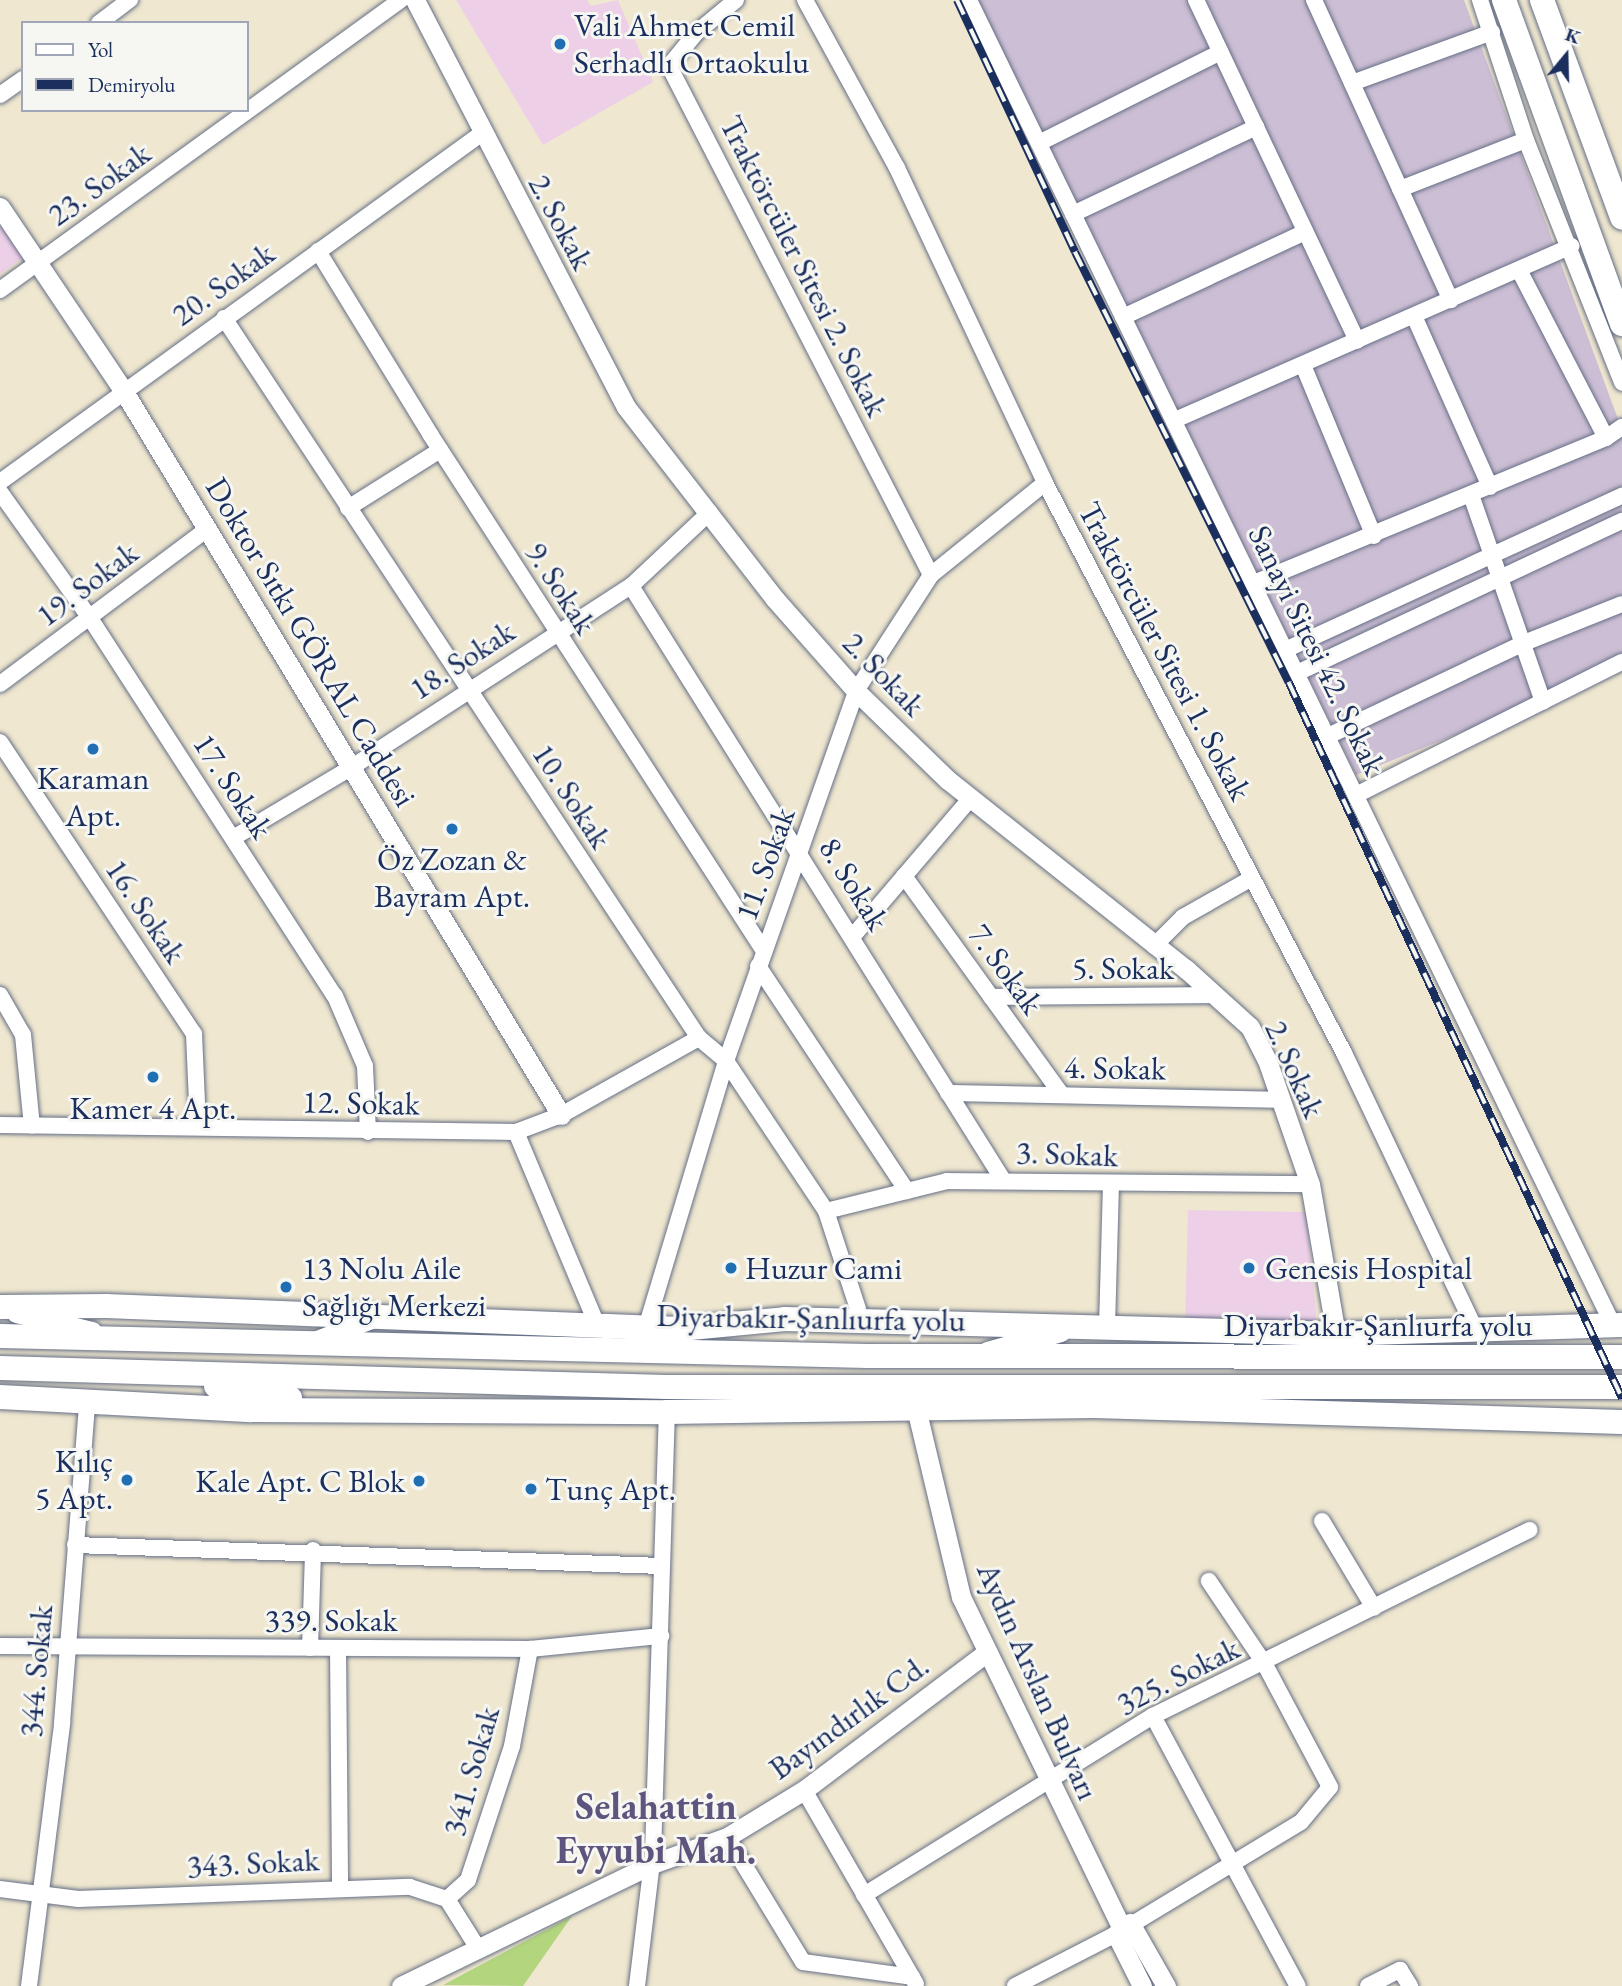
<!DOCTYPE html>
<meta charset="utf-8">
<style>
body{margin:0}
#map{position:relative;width:1622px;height:1986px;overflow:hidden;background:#efe7cf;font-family:"EB Garamond",serif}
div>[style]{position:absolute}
.built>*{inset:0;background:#edd0e8}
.industrial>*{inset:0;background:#ccbed4}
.green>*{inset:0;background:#b2d57e}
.roads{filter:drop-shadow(0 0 2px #656f86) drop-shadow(0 0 2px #656f86)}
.minor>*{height:16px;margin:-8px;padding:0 8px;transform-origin:8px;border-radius:8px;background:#fff}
.tertiary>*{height:19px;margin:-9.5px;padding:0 9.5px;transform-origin:9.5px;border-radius:9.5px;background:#fff}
.secondary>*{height:21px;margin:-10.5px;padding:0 10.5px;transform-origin:10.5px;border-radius:10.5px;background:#fff}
.trunk>*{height:24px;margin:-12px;padding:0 12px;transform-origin:12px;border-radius:12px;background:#fff}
.rail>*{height:8px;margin-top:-4px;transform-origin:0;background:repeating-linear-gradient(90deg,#f6f6f2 0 16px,#1b2f5e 0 32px);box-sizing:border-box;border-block:2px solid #1b2f5e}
.dots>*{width:19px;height:19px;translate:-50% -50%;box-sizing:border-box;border:4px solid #f6f6f2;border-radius:50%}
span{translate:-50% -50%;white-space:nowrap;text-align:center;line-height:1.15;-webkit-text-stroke:6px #f6f6f2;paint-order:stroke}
.poi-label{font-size:32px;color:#1b2f5e}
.left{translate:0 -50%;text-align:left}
.right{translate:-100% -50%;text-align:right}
.street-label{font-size:32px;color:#1b2f5e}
.district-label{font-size:38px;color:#5e547d;font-weight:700}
.legend{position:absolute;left:21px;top:21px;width:228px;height:91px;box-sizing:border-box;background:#f6f6f2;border:2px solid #9ea6b7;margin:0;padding:9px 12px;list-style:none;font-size:21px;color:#1b2f5e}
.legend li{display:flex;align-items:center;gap:14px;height:35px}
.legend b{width:35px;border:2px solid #9ea6b7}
.north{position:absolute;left:1531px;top:21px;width:70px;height:70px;-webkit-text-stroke:5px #f6f6f2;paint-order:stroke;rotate:19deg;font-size:19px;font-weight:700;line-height:28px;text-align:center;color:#1b2f5e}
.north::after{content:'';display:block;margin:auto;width:24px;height:32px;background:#1b2f5e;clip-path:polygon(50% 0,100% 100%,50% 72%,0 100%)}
</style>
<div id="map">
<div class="built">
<div style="clip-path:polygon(456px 0,587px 0,591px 6px,618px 0,653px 82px,543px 145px)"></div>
<div style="clip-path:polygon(0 221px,25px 256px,0 274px)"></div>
<div style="clip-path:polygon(1188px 1210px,1306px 1212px,1317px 1323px,1185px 1326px)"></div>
</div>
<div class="industrial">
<div style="clip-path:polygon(977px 0,1464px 0,1622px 430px,1622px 667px,1356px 775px)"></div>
</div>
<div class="green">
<div style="clip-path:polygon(572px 1916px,523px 1986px,443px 1985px)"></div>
</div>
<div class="roads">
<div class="minor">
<div style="left:736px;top:0;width:52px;rotate:140.5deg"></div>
<div style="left:696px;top:33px;width:43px;rotate:129.3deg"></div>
<div style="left:669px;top:66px;width:572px;rotate:62.76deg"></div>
<div style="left:805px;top:0;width:192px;rotate:61.3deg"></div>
<div style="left:897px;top:168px;width:348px;rotate:64.8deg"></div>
<div style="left:1045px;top:483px;width:644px;rotate:62.32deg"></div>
<div style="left:1344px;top:1053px;width:306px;rotate:64.6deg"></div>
<div style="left:969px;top:0;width:1473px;rotate:64.08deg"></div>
<div style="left:1196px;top:0;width:377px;rotate:64.7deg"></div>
<div style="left:1314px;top:0;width:330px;rotate:65.5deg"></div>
<div style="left:1480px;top:0;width:147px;rotate:71.8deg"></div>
<div style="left:1526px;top:140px;width:261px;rotate:68.4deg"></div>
<div style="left:99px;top:23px;width:39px;rotate:-37deg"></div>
<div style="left:1352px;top:83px;width:149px;rotate:-20deg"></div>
<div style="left:0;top:95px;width:28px;rotate:-35deg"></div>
<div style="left:1039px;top:143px;width:203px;rotate:-26.6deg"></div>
<div style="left:1400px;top:189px;width:135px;rotate:-21.3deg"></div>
<div style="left:1073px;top:214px;width:203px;rotate:-25.4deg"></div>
<div style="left:318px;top:251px;width:215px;rotate:58.5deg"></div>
<div style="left:430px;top:434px;width:616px;rotate:57.14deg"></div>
<div style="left:1519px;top:270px;width:189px;rotate:62.6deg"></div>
<div style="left:0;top:290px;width:495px;rotate:-35.9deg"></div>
<div style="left:1414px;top:316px;width:187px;rotate:66deg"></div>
<div style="left:1123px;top:317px;width:201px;rotate:-25deg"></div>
<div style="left:224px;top:318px;width:863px;rotate:56.59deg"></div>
<div style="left:699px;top:1038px;width:35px;rotate:40deg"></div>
<div style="left:726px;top:1061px;width:180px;rotate:56.3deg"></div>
<div style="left:826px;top:1211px;width:103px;rotate:71.9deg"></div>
<div style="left:1303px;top:365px;width:185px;rotate:67.5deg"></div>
<div style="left:1175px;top:420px;width:433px;rotate:-23.7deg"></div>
<div style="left:0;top:482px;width:594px;rotate:-35.89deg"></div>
<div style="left:0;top:492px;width:155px;rotate:54.5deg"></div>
<div style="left:90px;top:618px;width:450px;rotate:57.1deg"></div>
<div style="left:335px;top:996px;width:76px;rotate:66.8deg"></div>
<div style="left:365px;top:1066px;width:66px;rotate:87.4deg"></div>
<div style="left:1471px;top:495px;width:219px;rotate:70.8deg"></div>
<div style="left:348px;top:508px;width:109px;rotate:-32.2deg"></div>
<div style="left:1254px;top:583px;width:381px;rotate:-22.4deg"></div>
<div style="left:1606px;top:438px;width:19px;rotate:-35deg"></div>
<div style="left:631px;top:586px;width:701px;rotate:57.94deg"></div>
<div style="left:1285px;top:650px;width:371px;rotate:-24.6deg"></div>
<div style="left:1297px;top:673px;width:359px;rotate:-25.1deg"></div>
<div style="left:0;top:684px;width:259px;rotate:-36.8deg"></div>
<div style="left:1328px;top:736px;width:217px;rotate:-25.4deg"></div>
<div style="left:1524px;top:643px;width:105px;rotate:-21.7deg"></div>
<div style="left:0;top:742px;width:351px;rotate:56.4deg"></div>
<div style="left:194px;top:1034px;width:93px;rotate:87.5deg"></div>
<div style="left:1358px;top:794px;width:295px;rotate:-26.6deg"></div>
<div style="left:233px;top:838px;width:139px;rotate:-30.8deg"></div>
<div style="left:352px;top:767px;width:333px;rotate:-33deg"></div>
<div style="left:631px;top:586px;width:108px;rotate:-43.1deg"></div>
<div style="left:904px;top:876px;width:270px;rotate:54.2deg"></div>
<div style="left:853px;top:936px;width:182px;rotate:-49.5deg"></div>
<div style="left:1154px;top:946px;width:41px;rotate:-45deg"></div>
<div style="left:1183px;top:917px;width:79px;rotate:-29.5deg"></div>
<div style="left:758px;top:966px;width:270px;rotate:56.5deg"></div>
<div style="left:0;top:995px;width:46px;rotate:60.1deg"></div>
<div style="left:23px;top:1035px;width:91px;rotate:84.4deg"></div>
<div style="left:991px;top:997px;width:223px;rotate:-0.5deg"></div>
<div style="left:948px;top:1093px;width:331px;rotate:1.2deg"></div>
<div style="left:0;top:1125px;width:516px;rotate:0.78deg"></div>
<div style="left:516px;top:1132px;width:48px;rotate:-20.7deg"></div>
<div style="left:561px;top:1115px;width:158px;rotate:-29.2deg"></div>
<div style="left:516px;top:1132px;width:209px;rotate:67.2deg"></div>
<div style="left:826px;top:1211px;width:125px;rotate:-13.9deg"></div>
<div style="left:947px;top:1181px;width:363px;rotate:0.5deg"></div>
<div style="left:1107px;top:1327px;width:144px;rotate:-88.4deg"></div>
<div style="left:646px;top:1328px;width:279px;rotate:-73.3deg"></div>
<div style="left:726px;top:1061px;width:392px;rotate:-70.6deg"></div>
<div style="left:856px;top:691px;width:138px;rotate:-57.1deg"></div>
<div style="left:931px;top:575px;width:146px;rotate:-38.9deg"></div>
<div style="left:1322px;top:1521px;width:101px;rotate:59.1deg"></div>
<div style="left:75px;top:1545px;width:586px;rotate:2.05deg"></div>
<div style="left:0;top:1646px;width:530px;rotate:0.32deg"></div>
<div style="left:530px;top:1649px;width:132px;rotate:-5.7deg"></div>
<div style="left:310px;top:1648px;width:98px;rotate:-88.2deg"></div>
<div style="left:338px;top:1648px;width:238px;rotate:89.5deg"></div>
<div style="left:1153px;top:1716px;width:306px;rotate:61.8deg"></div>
<div style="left:804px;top:1790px;width:224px;rotate:60deg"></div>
<div style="left:727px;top:1837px;width:146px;rotate:58.7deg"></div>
<div style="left:803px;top:1962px;width:110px;rotate:7.8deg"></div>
<div style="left:0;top:1889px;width:79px;rotate:7.3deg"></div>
<div style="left:78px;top:1899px;width:332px;rotate:-2.1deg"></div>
<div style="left:410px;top:1887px;width:39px;rotate:18deg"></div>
<div style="left:447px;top:1899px;width:60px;rotate:57.9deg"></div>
<div style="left:864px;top:1895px;width:340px;rotate:-31.8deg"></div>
<div style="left:1153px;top:1716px;width:420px;rotate:-26.3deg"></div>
<div style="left:447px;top:1899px;width:28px;rotate:-42deg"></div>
<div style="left:468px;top:1880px;width:141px;rotate:-71.8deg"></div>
<div style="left:512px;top:1746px;width:99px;rotate:-79.5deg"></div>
<div style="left:29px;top:1986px;width:265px;rotate:-82.8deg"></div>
<div style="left:62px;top:1723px;width:322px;rotate:-85.5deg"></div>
<div style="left:637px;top:1986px;width:133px;rotate:-83.1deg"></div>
<div style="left:653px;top:1854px;width:442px;rotate:-88.2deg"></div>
<div style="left:1015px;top:1986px;width:114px;rotate:-27.2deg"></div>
<div style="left:1116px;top:1934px;width:216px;rotate:-31.2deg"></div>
<div style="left:1301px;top:1822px;width:45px;rotate:-50.4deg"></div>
<div style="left:1330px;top:1787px;width:140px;rotate:-118deg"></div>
<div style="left:1264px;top:1663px;width:99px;rotate:-123.9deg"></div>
<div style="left:1368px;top:1986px;width:36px;rotate:-27deg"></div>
<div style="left:1400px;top:1970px;width:19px;rotate:58deg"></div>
</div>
<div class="tertiary">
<div style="left:415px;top:0;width:458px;rotate:62.6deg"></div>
<div style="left:626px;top:407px;width:243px;rotate:52.2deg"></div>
<div style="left:775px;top:599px;width:123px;rotate:48.6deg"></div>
<div style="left:856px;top:691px;width:128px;rotate:44.1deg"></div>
<div style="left:948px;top:780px;width:304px;rotate:38.5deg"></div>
<div style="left:1186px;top:969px;width:86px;rotate:42.2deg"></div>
<div style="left:1250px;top:1027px;width:37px;rotate:63deg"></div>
<div style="left:1267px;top:1060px;width:131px;rotate:70.9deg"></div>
<div style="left:1310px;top:1184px;width:152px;rotate:80.2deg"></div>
<div style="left:0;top:207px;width:220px;rotate:56.1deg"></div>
<div style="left:123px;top:390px;width:847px;rotate:58.86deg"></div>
<div style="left:16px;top:1313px;width:78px;rotate:13.3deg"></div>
<div style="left:314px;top:1341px;width:61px;rotate:-21.1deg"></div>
<div style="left:916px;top:1408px;width:194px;rotate:76.6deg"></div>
<div style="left:961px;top:1597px;width:368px;rotate:64.1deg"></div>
<div style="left:1130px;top:1923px;width:73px;rotate:60.3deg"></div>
<div style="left:1116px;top:1934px;width:58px;rotate:63.4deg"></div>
<div style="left:401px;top:1986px;width:279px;rotate:-25.9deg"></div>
<div style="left:652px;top:1864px;width:80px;rotate:-19.8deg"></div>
<div style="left:727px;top:1837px;width:90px;rotate:-31.4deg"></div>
<div style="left:804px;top:1790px;width:229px;rotate:-37deg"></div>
</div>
<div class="secondary">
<div style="left:987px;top:1352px;width:76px;rotate:-16deg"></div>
</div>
<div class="trunk">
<div style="left:1504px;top:0;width:345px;rotate:70deg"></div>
<div style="left:1542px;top:0;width:232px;rotate:69.8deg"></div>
<div style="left:0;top:1307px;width:106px;rotate:-0.5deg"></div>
<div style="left:106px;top:1306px;width:574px;rotate:2.29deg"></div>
<div style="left:680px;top:1329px;width:105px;rotate:-5.4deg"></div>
<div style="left:785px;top:1319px;width:551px;rotate:1.56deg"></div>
<div style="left:1336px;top:1334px;width:286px;rotate:-1.8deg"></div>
<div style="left:0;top:1336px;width:868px;rotate:1.32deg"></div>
<div style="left:868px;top:1356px;width:754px;rotate:0.08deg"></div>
<div style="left:0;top:1368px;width:667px;rotate:1.63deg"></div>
<div style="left:667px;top:1387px;width:955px"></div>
<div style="left:216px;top:1386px;width:75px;rotate:9.2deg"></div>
<div style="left:0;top:1397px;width:252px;rotate:3deg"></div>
<div style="left:252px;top:1410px;width:415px;rotate:0.3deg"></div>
<div style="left:667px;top:1412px;width:427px;rotate:-0.8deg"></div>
<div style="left:1094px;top:1406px;width:528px;rotate:1.74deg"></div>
</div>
</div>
<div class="rail">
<div style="left:957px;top:0;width:278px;rotate:64.9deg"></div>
<div style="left:1075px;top:252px;width:481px;rotate:63.6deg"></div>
<div style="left:1289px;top:683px;width:789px;rotate:65.03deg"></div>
</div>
<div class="dots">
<div style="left:560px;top:44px;background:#1f6fb2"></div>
<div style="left:93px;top:749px;background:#1f6fb2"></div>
<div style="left:452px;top:829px;background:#1f6fb2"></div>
<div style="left:153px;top:1077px;background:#1f6fb2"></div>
<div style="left:731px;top:1268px;background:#1f6fb2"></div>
<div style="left:1249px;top:1268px;background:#1f6fb2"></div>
<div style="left:286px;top:1287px;background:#1f6fb2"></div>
<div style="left:127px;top:1480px;background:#1f6fb2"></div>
<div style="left:419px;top:1481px;background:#1f6fb2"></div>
<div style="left:531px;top:1489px;background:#1f6fb2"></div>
</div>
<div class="poi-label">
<span class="left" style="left:574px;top:44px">Vali Ahmet Cemil<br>Serhadlı Ortaokulu</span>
<span style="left:93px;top:797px">Karaman<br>Apt.</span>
<span style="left:452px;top:878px">Öz Zozan &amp;<br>Bayram Apt.</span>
<span style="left:153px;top:1108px">Kamer 4 Apt.</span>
<span class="left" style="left:745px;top:1268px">Huzur Cami</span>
<span class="left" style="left:1265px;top:1268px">Genesis Hospital</span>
<span class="left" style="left:302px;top:1287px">13 Nolu Aile<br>Sağlığı Merkezi</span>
<span class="right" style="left:113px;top:1480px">Kılıç<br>5 Apt.</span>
<span class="right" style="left:405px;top:1481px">Kale Apt. C Blok</span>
<span class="left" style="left:545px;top:1489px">Tunç Apt.</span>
</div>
<div class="street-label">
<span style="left:99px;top:184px;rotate:-36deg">23. Sokak</span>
<span style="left:561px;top:222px;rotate:62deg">2. Sokak</span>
<span style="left:804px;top:266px;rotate:63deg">Traktörcüler Sitesi 2. Sokak</span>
<span style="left:223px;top:284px;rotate:-36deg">20. Sokak</span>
<span style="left:87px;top:584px;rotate:-37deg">19. Sokak</span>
<span style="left:561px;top:588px;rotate:57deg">9. Sokak</span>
<span style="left:311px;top:642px;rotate:59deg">Doktor Sıtkı GÖRAL Caddesi</span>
<span style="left:1317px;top:650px;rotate:64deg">Sanayi Sitesi 42. Sokak</span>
<span style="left:1165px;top:651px;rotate:62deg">Traktörcüler Sitesi 1. Sokak</span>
<span style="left:462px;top:660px;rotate:-33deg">18. Sokak</span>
<span style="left:884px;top:674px;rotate:46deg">2. Sokak</span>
<span style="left:233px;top:786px;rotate:57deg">17. Sokak</span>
<span style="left:572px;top:796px;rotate:57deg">10. Sokak</span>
<span style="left:765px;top:864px;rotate:-70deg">11. Sokak</span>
<span style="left:854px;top:884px;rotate:58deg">8. Sokak</span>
<span style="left:146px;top:911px;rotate:56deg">16. Sokak</span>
<span style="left:1123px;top:968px">5. Sokak</span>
<span style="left:1006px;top:969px;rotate:54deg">7. Sokak</span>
<span style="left:1115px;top:1068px;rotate:1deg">4. Sokak</span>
<span style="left:1295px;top:1069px;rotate:66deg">2. Sokak</span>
<span style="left:361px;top:1103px;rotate:1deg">12. Sokak</span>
<span style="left:1067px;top:1154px;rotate:2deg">3. Sokak</span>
<span style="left:811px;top:1318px;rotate:1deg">Diyarbakır-Şanlıurfa yolu</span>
<span style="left:1378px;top:1325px">Diyarbakır-Şanlıurfa yolu</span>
<span style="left:331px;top:1620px">339. Sokak</span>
<span style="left:36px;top:1671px;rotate:-85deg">344. Sokak</span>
<span style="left:1178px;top:1676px;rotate:-27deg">325. Sokak</span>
<span style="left:1038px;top:1681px;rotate:66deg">Aydın Arslan Bulvarı</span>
<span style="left:849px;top:1717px;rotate:-36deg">Bayındırlık Cd.</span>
<span style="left:471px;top:1771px;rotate:-74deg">341. Sokak</span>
<span style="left:253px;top:1863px;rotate:-3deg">343. Sokak</span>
</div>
<div class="district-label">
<span style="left:656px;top:1828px">Selahattin<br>Eyyubi Mah.</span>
</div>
<ul class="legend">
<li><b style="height:9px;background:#fff"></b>Yol</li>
<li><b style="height:9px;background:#1b2f5e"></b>Demiryolu</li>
</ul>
<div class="north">K</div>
</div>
